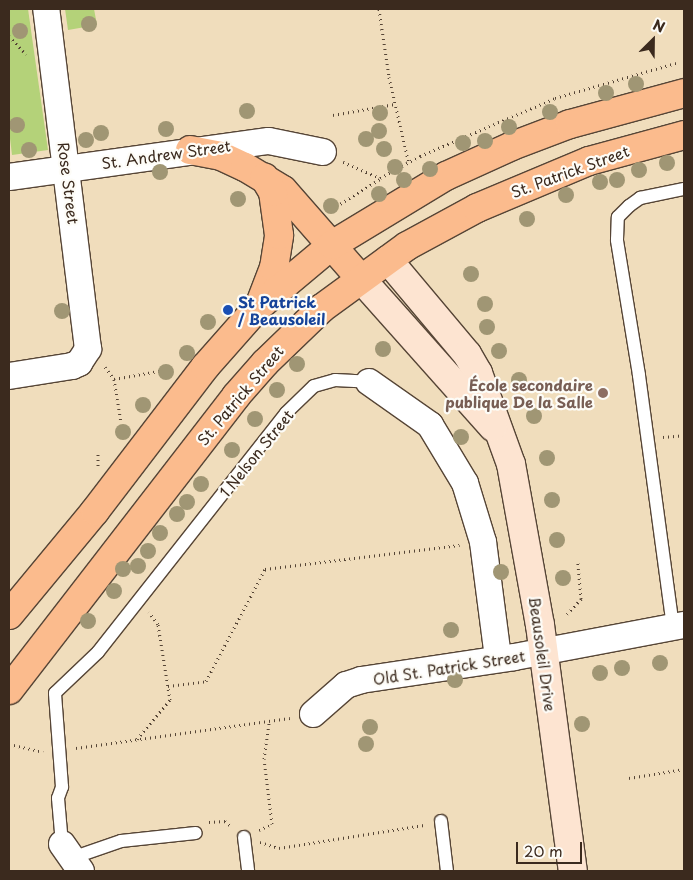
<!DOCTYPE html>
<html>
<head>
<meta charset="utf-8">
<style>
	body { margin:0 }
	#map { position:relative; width:693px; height:880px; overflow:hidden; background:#f0ddbc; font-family:"Playpen Sans",sans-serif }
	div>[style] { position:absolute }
	.green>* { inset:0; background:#b4d279 }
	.path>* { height:3px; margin-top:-1.5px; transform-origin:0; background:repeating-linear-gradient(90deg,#564536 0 1px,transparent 0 5px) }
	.roads { filter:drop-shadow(1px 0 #564536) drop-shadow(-1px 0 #564536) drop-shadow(0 1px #564536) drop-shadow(0 -1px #564536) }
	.lane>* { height:12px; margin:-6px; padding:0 6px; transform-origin:6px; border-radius:6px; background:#fff }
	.street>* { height:26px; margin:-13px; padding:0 13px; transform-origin:13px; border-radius:13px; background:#fff }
	.secondary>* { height:28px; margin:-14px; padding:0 14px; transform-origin:14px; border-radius:14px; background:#fde4d1 }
	.primary>* { height:28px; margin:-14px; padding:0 14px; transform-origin:14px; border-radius:14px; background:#fbbb8d }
	.trees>* { width:16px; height:16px; margin:-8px; border-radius:50%; background:#a09674 }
	.dots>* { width:14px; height:14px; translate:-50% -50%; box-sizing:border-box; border:2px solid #fdfcf7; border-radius:50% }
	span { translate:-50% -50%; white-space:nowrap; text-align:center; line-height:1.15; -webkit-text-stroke:4.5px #fdfcf7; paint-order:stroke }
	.street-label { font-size:15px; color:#3b2a1e }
	.transit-label { font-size:15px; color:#164399; font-weight:700 }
	.left { translate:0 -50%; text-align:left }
	.education-label { font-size:15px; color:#785e54; font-weight:700 }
	.right { translate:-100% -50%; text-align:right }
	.frame { position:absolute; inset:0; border:10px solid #3b2a1e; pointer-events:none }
	.north { position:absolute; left:628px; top:15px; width:50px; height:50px; -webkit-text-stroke:4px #fdfcf7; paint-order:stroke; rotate:23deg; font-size:14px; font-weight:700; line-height:20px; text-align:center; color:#3b2a1e }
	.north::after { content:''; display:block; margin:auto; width:18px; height:22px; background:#3b2a1e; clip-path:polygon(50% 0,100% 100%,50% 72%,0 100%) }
	.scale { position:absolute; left:516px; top:842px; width:66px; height:22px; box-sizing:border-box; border:2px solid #3b2a1e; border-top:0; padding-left:6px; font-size:15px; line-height:18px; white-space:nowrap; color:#3b2a1e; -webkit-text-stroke:4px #fdfcf7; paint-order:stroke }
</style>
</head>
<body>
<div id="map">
	<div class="green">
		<i style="clip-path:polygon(9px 9px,28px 9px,48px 150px,12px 155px,9px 130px)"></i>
		<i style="clip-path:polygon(65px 9px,94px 9px,97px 25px,68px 30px)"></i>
	</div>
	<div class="path">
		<i style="left:379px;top:9px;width:69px;rotate:81.6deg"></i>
		<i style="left:389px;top:77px;width:89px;rotate:77.1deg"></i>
		<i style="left:9px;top:36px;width:25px;rotate:47deg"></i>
		<i style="left:333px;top:115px;width:63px;rotate:-10.1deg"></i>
		<i style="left:343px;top:162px;width:40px;rotate:23.4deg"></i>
		<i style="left:380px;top:178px;width:46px;rotate:-28.8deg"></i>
		<i style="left:420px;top:156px;width:147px;rotate:-23.2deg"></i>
		<i style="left:555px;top:98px;width:126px;rotate:-16.1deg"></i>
		<i style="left:332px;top:209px;width:57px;rotate:-32deg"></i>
		<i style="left:105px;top:367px;width:15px;rotate:53deg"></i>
		<i style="left:114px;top:379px;width:44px;rotate:80.8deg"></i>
		<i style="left:114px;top:379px;width:51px;rotate:-10.2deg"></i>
		<i style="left:663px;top:437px;width:21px;rotate:-5deg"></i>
		<i style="left:98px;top:466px;width:12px;rotate:-90deg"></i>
		<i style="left:567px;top:614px;width:21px;rotate:-47deg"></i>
		<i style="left:581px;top:599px;width:37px;rotate:-95deg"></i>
		<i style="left:168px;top:686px;width:38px;rotate:-7deg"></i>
		<i style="left:206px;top:681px;width:127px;rotate:-62.2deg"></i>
		<i style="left:265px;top:569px;width:196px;rotate:-7deg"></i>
		<i style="left:137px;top:739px;width:51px;rotate:-49.8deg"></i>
		<i style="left:170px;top:700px;width:77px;rotate:-99deg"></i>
		<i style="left:158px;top:624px;width:15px;rotate:-127deg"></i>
		<i style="left:9px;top:744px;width:35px;rotate:13deg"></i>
		<i style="left:76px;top:748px;width:216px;rotate:-8deg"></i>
		<i style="left:629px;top:778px;width:56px;rotate:-9.3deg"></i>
		<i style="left:209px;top:822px;width:16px;rotate:-4deg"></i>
		<i style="left:225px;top:821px;width:8px;rotate:40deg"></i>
		<i style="left:259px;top:830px;width:14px;rotate:-25deg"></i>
		<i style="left:272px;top:824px;width:65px;rotate:-97deg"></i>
		<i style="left:264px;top:759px;width:37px;rotate:-82deg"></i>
		<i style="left:260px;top:842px;width:20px;rotate:18deg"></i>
		<i style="left:279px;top:848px;width:147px;rotate:-9deg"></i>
	</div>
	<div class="roads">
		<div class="lane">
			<i style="left:673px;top:627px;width:254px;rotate:-97.7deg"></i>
			<i style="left:639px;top:375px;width:137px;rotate:-99.3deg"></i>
			<i style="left:617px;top:240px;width:23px;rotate:-88deg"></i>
			<i style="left:618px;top:217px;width:16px;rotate:-45deg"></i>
			<i style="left:629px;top:206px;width:14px;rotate:-36deg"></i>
			<i style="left:640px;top:198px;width:45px;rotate:-11.6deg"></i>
			<i style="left:441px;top:821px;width:50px;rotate:83.2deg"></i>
			<i style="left:244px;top:837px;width:34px;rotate:83deg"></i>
			<i style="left:62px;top:844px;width:46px;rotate:-95deg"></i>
			<i style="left:58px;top:798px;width:12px;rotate:-70deg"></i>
			<i style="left:62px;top:787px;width:94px;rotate:-94.3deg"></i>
			<i style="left:55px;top:693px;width:59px;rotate:-43.6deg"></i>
			<i style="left:98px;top:652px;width:304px;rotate:-51.8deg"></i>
			<i style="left:286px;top:413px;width:39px;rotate:-44deg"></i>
			<i style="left:314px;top:386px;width:22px;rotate:-16deg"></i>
			<i style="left:335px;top:380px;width:34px;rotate:3deg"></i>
			<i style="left:72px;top:858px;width:52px;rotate:-19.1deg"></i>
			<i style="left:121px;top:841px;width:75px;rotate:-6.1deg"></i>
		</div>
		<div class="street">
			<i style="left:9px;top:177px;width:262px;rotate:-7.9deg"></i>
			<i style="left:269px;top:141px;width:55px;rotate:11.5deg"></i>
			<i style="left:9px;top:376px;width:64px;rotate:-9deg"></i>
			<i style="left:72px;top:366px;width:8px;rotate:-23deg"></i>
			<i style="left:79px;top:363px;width:17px;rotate:-57deg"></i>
			<i style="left:88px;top:349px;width:343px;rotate:-97deg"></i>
			<i style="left:369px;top:382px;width:75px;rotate:35.2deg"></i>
			<i style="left:430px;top:425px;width:68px;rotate:58.9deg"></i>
			<i style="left:465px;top:483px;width:62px;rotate:73deg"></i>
			<i style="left:483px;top:542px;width:117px;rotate:82.6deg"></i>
			<i style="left:313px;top:714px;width:44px;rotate:-41.3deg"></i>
			<i style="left:346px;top:685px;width:16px;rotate:-18deg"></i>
			<i style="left:361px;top:680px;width:155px;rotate:-8.5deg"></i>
			<i style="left:514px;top:657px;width:173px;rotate:-10.7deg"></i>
			<i style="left:62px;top:844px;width:33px;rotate:55deg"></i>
		</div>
		<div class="secondary">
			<i style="left:388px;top:260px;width:123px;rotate:50deg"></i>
			<i style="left:467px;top:354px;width:22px;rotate:60deg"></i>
			<i style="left:478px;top:373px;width:97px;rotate:70.1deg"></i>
			<i style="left:511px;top:464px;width:164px;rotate:79.8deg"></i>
			<i style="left:540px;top:625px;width:248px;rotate:82.4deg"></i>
			<i style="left:361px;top:279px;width:198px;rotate:48.3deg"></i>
		</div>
		<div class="primary">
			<i style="left:190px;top:150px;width:32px;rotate:11deg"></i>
			<i style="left:221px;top:156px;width:26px;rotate:25deg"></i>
			<i style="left:245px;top:167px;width:44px;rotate:31.2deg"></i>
			<i style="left:283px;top:190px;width:118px;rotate:48.8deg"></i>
			<i style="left:260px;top:304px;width:39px;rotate:-69deg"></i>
			<i style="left:274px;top:268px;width:33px;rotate:-81deg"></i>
			<i style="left:279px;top:235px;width:43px;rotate:-97.9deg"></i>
			<i style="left:273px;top:192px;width:17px;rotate:-121deg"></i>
			<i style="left:9px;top:615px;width:135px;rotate:-50.4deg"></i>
			<i style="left:95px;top:511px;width:181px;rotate:-52.6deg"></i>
			<i style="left:205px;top:367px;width:81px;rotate:-48.5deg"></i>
			<i style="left:259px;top:306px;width:95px;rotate:-39.9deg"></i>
			<i style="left:332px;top:245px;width:133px;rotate:-31.2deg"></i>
			<i style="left:446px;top:176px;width:72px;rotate:-24.4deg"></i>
			<i style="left:512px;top:146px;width:62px;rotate:-20.8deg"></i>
			<i style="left:570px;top:124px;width:118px;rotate:-15.2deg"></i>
			<i style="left:9px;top:690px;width:371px;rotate:-52.3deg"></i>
			<i style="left:236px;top:396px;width:44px;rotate:-48.7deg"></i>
			<i style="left:265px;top:363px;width:79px;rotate:-44deg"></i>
			<i style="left:322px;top:308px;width:105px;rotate:-36.1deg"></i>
			<i style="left:407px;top:246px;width:80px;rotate:-28.5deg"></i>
			<i style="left:477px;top:208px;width:121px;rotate:-22.8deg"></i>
			<i style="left:589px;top:161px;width:98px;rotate:-15.3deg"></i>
		</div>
	</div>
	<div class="trees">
		<i style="left:89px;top:24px"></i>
		<i style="left:20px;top:31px"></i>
		<i style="left:636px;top:84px"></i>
		<i style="left:606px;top:93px"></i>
		<i style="left:247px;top:111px"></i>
		<i style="left:550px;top:112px"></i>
		<i style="left:380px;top:113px"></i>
		<i style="left:17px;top:125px"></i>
		<i style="left:509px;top:127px"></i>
		<i style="left:166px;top:129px"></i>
		<i style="left:379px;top:131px"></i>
		<i style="left:101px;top:133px"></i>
		<i style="left:366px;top:139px"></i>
		<i style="left:86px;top:140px"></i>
		<i style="left:485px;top:141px"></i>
		<i style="left:463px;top:143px"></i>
		<i style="left:384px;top:149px"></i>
		<i style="left:29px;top:150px"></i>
		<i style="left:667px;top:163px"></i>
		<i style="left:395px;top:167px"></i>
		<i style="left:430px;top:169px"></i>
		<i style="left:639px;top:170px"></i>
		<i style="left:160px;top:172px"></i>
		<i style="left:404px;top:180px"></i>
		<i style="left:617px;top:180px"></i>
		<i style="left:600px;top:182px"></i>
		<i style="left:379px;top:194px"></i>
		<i style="left:566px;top:195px"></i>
		<i style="left:238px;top:199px"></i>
		<i style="left:331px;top:206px"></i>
		<i style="left:527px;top:219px"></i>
		<i style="left:471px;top:274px"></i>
		<i style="left:485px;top:304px"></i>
		<i style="left:62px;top:311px"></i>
		<i style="left:208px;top:322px"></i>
		<i style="left:487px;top:327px"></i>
		<i style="left:383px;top:349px"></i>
		<i style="left:499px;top:351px"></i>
		<i style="left:187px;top:353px"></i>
		<i style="left:297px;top:364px"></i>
		<i style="left:166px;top:372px"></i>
		<i style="left:519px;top:380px"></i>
		<i style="left:277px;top:390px"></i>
		<i style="left:143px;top:405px"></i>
		<i style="left:534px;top:416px"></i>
		<i style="left:255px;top:419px"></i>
		<i style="left:123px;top:432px"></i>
		<i style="left:461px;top:437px"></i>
		<i style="left:232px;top:450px"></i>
		<i style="left:547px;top:458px"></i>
		<i style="left:201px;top:484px"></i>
		<i style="left:552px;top:500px"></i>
		<i style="left:187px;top:502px"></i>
		<i style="left:177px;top:514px"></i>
		<i style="left:160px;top:533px"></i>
		<i style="left:557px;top:540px"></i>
		<i style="left:148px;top:551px"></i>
		<i style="left:138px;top:566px"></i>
		<i style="left:123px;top:569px"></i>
		<i style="left:501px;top:572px"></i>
		<i style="left:563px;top:578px"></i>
		<i style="left:114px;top:591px"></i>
		<i style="left:88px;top:621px"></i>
		<i style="left:451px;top:630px"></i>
		<i style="left:660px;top:663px"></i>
		<i style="left:622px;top:668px"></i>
		<i style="left:600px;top:673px"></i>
		<i style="left:455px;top:680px"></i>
		<i style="left:582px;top:724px"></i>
		<i style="left:370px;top:727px"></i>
		<i style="left:366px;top:744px"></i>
	</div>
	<div class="dots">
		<i style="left:228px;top:310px;background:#1a4fb4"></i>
		<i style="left:603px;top:393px;background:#8d6e63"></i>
	</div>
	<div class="street-label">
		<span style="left:166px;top:154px;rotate:-8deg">St. Andrew Street</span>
		<span style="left:570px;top:171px;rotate:-20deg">St. Patrick Street</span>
		<span style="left:69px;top:183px;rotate:83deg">Rose Street</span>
		<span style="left:240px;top:395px;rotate:-50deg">St. Patrick Street</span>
		<span style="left:256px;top:453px;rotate:-51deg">1 Nelson Street</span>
		<span style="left:543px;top:654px;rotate:82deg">Beausoleil Drive</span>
		<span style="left:449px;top:667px;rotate:-9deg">Old St. Patrick Street</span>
	</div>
	<div class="transit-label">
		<span class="left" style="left:238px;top:310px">St Patrick<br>/ Beausoleil</span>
	</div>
	<div class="education-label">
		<span class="right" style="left:593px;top:393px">École secondaire<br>publique De la Salle</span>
	</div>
	<div class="frame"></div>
	<div class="north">N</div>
	<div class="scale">20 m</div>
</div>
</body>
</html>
